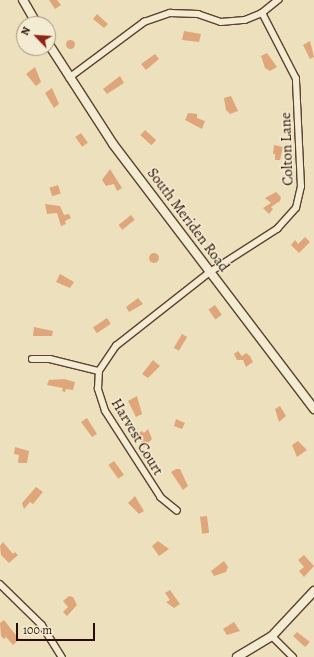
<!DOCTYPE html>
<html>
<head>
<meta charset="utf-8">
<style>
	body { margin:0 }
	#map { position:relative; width:314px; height:657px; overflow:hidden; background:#ece1bc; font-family:Alegreya,serif }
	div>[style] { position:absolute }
	.building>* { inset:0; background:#e0a67b; transform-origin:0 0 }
	.round { border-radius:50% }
	.roads { filter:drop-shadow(1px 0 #5b422f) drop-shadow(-1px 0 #5b422f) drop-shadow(0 1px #5b422f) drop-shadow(0 -1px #5b422f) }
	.street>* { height:5.5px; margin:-2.75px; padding:0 2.75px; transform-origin:2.75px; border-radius:2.75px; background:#f3ecd3 }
	.secondary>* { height:8px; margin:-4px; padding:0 4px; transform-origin:4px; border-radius:4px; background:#f3ecd3 }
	span { translate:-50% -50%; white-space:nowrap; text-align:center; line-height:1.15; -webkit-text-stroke:3px #f3ecd3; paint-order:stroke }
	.street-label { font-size:15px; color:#2b0d00 }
	.north { position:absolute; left:16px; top:16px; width:40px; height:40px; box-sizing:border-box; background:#f3ecd3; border:1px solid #a3937f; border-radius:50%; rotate:295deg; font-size:11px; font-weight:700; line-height:16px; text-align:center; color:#2b0d00 }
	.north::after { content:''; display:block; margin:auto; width:14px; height:18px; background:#8f2418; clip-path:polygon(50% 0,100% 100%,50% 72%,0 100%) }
	.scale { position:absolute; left:16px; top:623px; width:79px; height:18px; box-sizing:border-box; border:2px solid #2b0d00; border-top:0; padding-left:5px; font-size:12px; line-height:14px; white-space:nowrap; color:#2b0d00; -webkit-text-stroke:3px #f3ecd3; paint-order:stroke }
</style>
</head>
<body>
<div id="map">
	<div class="building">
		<i style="clip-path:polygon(49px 0,57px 0,61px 5px,55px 9px)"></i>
		<i style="clip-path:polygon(97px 14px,108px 24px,104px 28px,93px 19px)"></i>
		<i style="clip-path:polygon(184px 31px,201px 34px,199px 42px,182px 40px)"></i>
		<i class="round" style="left:65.5px;top:39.5px;width:9px;height:9px"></i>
		<i style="clip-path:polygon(310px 41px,314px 57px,310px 59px,303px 45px)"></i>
		<i style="clip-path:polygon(267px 53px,277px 67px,270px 71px,265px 68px,261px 56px)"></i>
		<i style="clip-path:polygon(155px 54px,159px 59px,146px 70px,141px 64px)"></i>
		<i style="clip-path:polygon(35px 67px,41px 82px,36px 86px,26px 74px)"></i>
		<i style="clip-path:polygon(120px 76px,124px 83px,107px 94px,103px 89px)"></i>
		<i style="clip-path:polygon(52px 88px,59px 104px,54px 108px,45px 93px)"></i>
		<i style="clip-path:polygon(231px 96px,238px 111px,230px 114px,226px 110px,224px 98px)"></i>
		<i style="clip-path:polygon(188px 113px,197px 114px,197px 118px,205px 121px,202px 129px,185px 120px)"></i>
		<i style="left:145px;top:130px;width:15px;height:7px;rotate:42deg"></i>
		<i style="left:81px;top:133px;width:12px;height:7px;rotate:55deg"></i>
		<i style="clip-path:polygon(274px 145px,283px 147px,280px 160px,275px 160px,275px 154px,273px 154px)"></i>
		<i style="clip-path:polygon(110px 169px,122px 188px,117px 191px,114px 184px,106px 186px,102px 180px)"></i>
		<i style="left:58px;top:185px;width:9px;height:9px;rotate:72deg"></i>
		<i style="clip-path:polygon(276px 192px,281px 197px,280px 201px,271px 207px,273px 209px,269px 214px,263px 208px,271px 203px,265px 198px)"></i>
		<i style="clip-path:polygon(45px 204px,60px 206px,64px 215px,69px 214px,71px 218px,65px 221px,66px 224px,61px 226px,57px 213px,47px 214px)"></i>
		<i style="left:131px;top:215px;width:6px;height:16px;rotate:51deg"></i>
		<i style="clip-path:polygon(305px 237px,310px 242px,299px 253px,291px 245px,295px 240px,298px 244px)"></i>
		<i class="round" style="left:149px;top:253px;width:10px;height:10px"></i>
		<i style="clip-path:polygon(60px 274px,74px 282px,70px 288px,56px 282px)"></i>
		<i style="clip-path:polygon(138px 298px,143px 304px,129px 312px,126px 307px)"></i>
		<i style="left:215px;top:305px;width:12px;height:8px;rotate:55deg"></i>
		<i style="left:107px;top:318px;width:7px;height:17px;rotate:56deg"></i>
		<i style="clip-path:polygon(34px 327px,53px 331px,52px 336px,33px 336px)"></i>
		<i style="left:182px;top:334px;width:6px;height:16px;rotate:31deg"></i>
		<i style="clip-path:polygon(238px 351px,242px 356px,246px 353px,250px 356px,253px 362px,246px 367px,243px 360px,237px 360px,234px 354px)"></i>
		<i style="clip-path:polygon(153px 360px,160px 366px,148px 378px,142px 374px)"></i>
		<i style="clip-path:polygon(64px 379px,75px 382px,73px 390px,66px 389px,65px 392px,62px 391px,63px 388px,47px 385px,49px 380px)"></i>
		<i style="clip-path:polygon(137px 396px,142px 414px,136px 417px,128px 401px)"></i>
		<i style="clip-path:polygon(280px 406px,286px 416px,279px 422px,275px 409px)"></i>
		<i style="clip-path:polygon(87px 418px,97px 434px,92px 437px,81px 422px)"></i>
		<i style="clip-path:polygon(176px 419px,185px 423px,182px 429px,174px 426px)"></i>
		<i style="clip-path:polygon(148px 429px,152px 439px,144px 447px,137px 434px,142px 431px,144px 433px)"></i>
		<i style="clip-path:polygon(298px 441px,307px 450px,297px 457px,292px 445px)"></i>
		<i style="clip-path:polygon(15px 447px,29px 451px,27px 463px,18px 463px,19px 455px,14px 454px)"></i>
		<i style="left:114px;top:461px;width:17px;height:7px;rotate:54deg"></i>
		<i style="clip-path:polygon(176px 469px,180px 469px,188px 486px,183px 490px,171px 472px)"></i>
		<i style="clip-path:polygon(36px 487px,43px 492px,33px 504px,30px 502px,24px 509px,22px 503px)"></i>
		<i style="clip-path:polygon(135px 496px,144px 511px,139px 514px,128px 503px)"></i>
		<i style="left:207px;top:516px;width:17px;height:7px;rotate:83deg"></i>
		<i style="clip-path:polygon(158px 541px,169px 549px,159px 556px,152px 546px)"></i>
		<i style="clip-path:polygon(3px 542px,13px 554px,15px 552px,18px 555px,9px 563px,1px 555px,0 546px)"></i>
		<i style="clip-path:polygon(304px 555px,314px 566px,304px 577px,299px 571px,304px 567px,298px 560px)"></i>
		<i style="clip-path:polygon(224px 561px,228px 567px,226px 572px,214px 576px,211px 571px)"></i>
		<i style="clip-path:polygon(170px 590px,180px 604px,174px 608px,166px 602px,170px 600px,165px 593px)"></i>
		<i style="clip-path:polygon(69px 596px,73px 597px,77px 605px,67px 616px,63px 612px,68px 607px,63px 601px)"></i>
		<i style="clip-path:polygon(4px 620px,19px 639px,13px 645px,6px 637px,4px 639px,1px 636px,0 623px)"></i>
		<i style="clip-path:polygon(234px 622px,240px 631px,227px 635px,223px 629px)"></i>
		<i style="clip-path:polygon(297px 632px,310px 642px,305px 647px,293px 636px)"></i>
	</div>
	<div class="roads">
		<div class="street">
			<i style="left:69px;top:78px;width:94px;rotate:-36.7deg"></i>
			<i style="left:144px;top:22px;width:28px;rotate:-19deg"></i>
			<i style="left:170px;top:13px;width:28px;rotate:2deg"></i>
			<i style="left:198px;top:14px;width:24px;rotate:19deg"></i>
			<i style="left:221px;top:22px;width:24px;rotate:-5deg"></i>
			<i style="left:245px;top:20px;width:18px;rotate:-22deg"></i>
			<i style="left:262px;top:13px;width:21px;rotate:-39deg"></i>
			<i style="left:32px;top:359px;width:18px"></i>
			<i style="left:50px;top:359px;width:50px;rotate:13.8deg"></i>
			<i style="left:177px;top:511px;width:21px;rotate:-141deg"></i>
			<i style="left:161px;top:498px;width:103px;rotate:-122.8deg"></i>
			<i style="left:105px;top:411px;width:23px;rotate:-108deg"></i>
			<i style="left:98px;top:389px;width:18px;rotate:-87deg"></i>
			<i style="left:99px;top:371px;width:30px;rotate:-56deg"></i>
			<i style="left:116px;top:346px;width:120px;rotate:-38.2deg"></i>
			<i style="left:210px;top:272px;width:80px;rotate:-32.7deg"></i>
			<i style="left:277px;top:229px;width:28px;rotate:-48deg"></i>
			<i style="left:296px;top:208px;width:22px;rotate:-77deg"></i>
			<i style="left:301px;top:187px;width:108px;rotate:-92.7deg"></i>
			<i style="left:296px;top:79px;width:74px;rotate:-117.3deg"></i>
			<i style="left:0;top:584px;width:59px;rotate:44.3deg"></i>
			<i style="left:42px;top:625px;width:38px;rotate:58deg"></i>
			<i style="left:272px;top:636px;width:30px;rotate:45deg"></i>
		</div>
		<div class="secondary">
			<i style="left:23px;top:0;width:28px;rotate:60deg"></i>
			<i style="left:48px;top:43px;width:120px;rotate:57.2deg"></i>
			<i style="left:113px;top:144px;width:333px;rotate:52.8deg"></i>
			<i style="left:237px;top:657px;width:41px;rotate:-31deg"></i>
			<i style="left:272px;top:636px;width:62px;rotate:-47deg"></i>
		</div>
	</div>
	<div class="street-label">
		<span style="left:287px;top:149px;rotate:-92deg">Colton Lane</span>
		<span style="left:188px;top:220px;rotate:53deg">South Meriden Road</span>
		<span style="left:137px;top:437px;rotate:59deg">Harvest Court</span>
	</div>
	<div class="north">N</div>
	<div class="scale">100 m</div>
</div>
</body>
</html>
